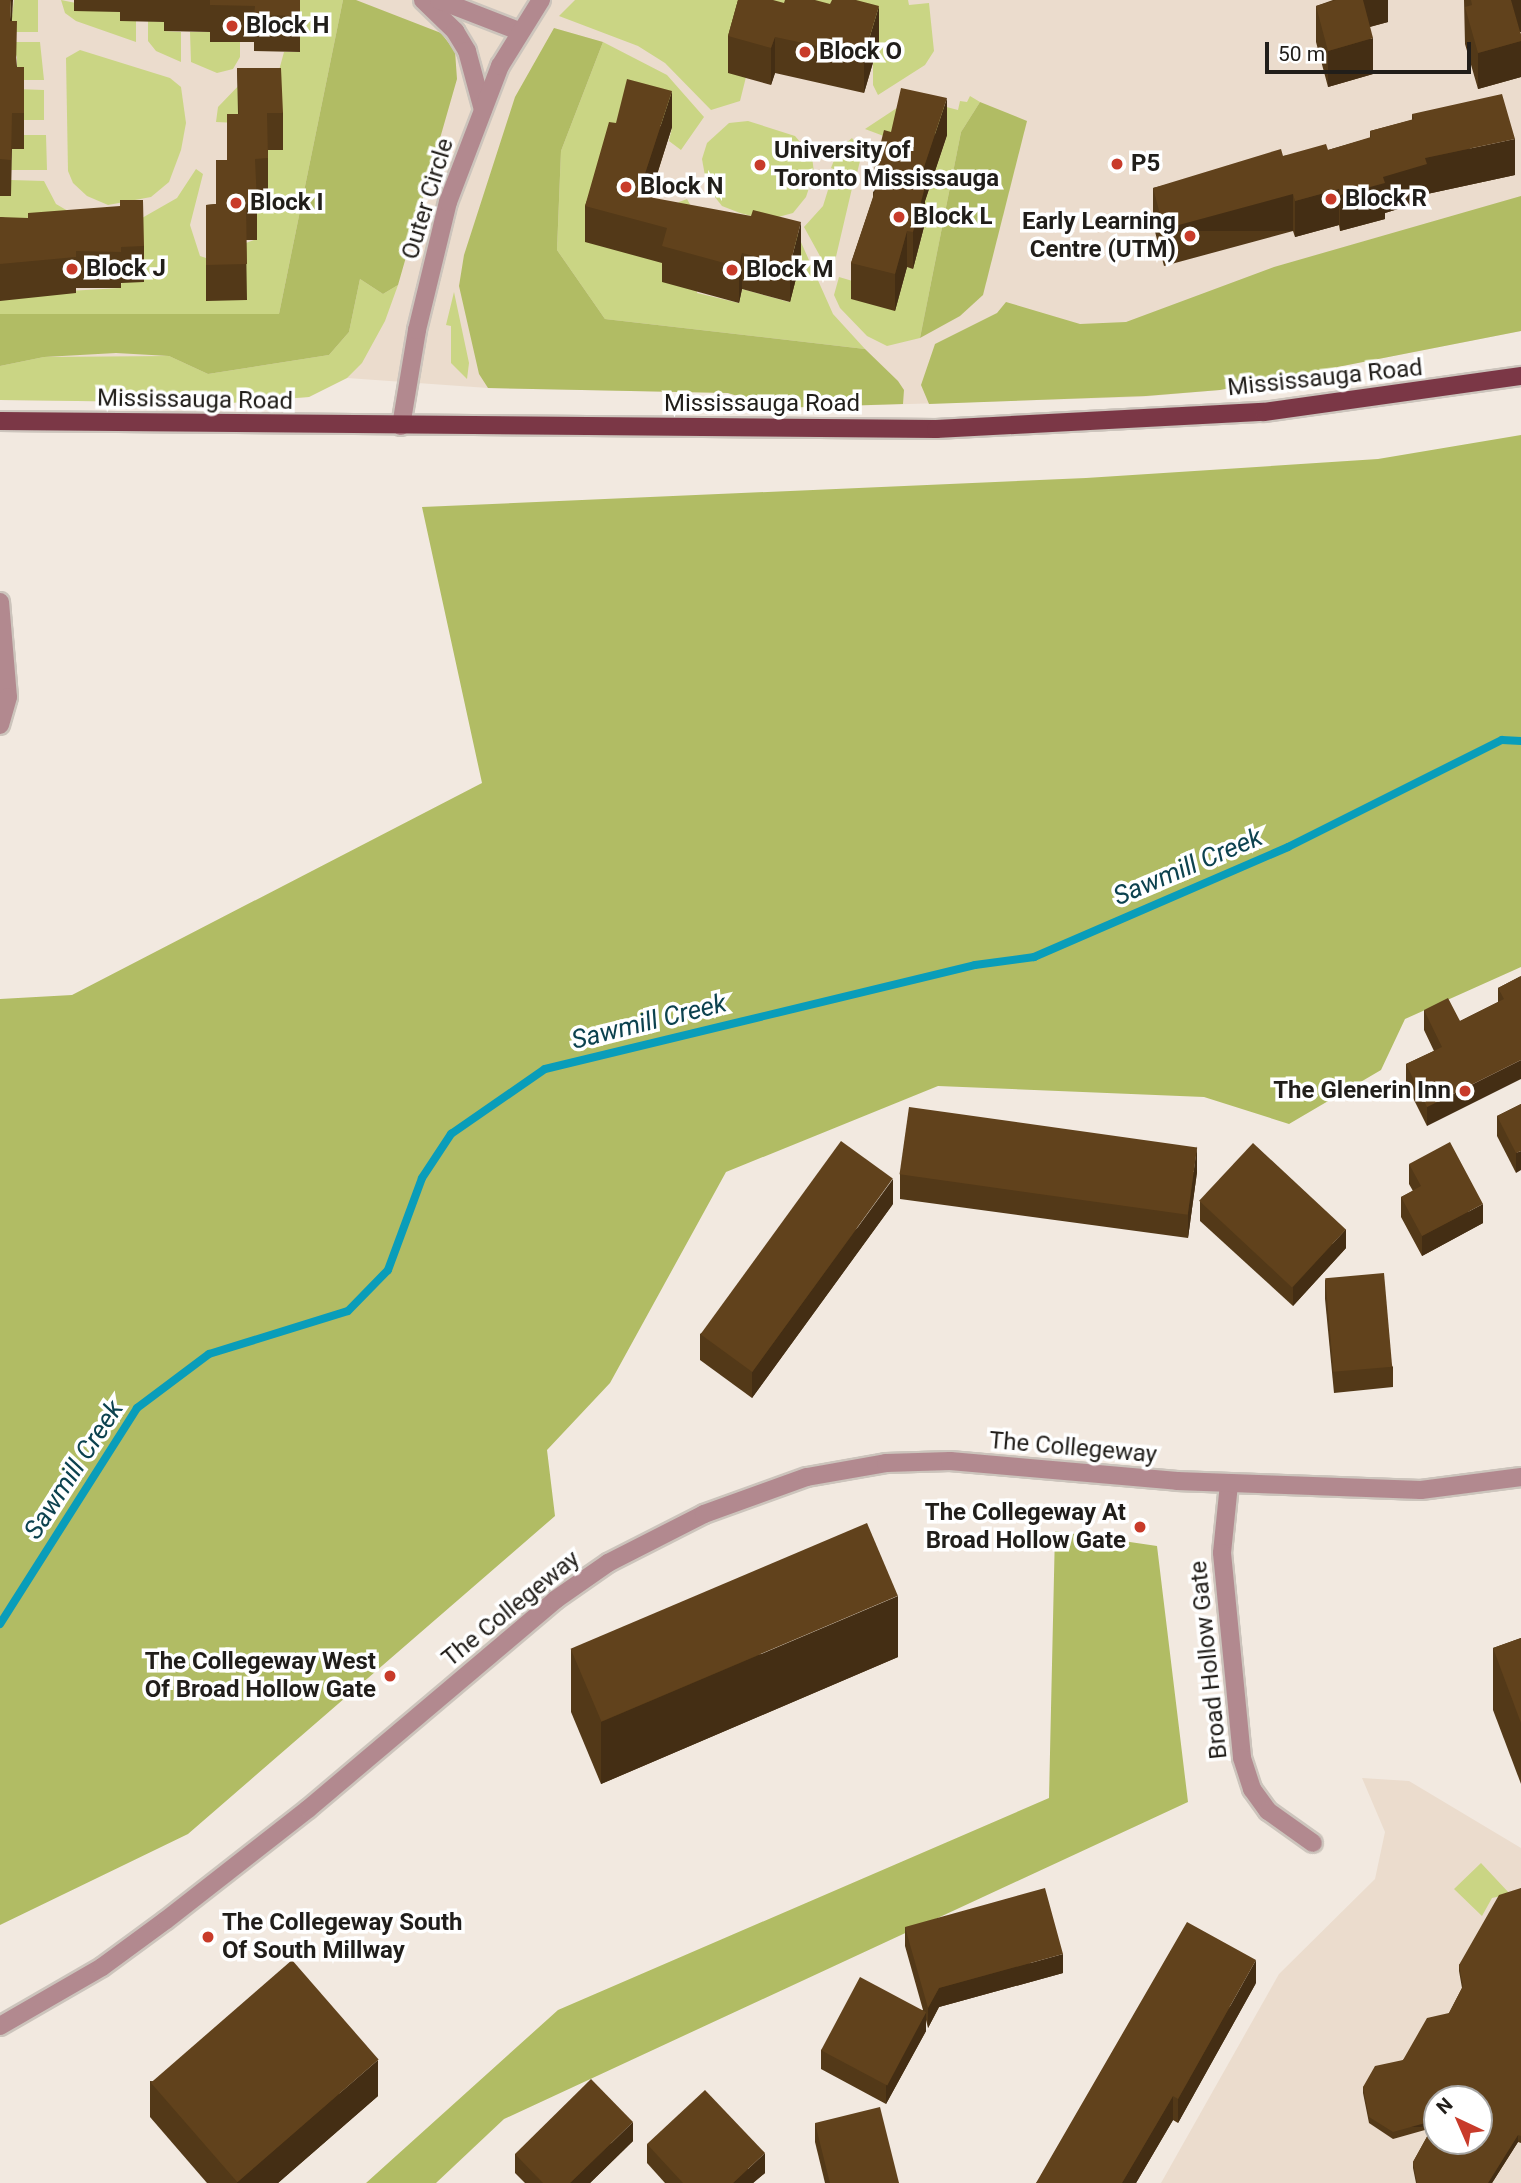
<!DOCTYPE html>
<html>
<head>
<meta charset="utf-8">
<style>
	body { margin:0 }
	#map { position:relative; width:1521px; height:2183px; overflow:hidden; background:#f2e9e0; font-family:Roboto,sans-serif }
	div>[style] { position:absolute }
	.built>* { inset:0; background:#ebdccd }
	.green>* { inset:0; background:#cad584 }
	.forest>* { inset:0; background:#b1bc64 }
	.stream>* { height:8px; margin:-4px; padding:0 4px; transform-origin:4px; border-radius:4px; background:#099dba }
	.roads { filter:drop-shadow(2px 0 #ccc4bc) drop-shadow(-2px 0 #ccc4bc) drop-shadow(0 2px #ccc4bc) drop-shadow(0 -2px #ccc4bc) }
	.minor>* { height:18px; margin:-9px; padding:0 9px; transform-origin:9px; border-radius:9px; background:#b2898f }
	.major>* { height:18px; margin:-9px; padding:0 9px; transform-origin:9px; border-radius:9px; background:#7b3746 }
	.wall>* { inset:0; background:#533918 }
	.shaded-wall>* { inset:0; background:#442e14; transform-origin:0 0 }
	.building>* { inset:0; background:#61421c; transform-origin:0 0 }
	.dots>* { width:19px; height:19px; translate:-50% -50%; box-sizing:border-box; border:4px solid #fff; border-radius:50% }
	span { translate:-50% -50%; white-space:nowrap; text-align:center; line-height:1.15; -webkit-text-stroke:7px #fff; paint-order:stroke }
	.poi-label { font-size:24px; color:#211e1a; font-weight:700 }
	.left { translate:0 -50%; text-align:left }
	.right { translate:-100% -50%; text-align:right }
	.street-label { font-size:24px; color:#211e1a }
	.water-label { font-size:26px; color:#0c424f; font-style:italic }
	.north { position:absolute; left:1423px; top:2085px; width:70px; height:70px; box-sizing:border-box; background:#fff; border:2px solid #a6a5a3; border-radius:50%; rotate:316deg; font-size:19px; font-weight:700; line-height:28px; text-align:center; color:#211e1a }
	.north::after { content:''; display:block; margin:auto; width:24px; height:32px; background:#c83b2a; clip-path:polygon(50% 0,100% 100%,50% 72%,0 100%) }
	.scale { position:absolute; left:1265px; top:42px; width:206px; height:32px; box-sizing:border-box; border:4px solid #211e1a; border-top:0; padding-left:9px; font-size:21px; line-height:24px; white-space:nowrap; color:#211e1a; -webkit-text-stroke:5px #fff; paint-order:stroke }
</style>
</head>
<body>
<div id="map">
	<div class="built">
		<i style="clip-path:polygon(0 0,1521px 0,1521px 331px,1220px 390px,1140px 397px,775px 408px,728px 393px,488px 388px,347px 378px,309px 397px,230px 403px,0 400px)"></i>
		<i style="clip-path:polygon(evenodd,1362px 1778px,1409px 1781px,1521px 1848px,1521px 2183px,1161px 2183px,1279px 1974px,1375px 1879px,1385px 1832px,1362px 1778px,1437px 2099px,1479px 2099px,1479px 2141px,1437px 2141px,1437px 2099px)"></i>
	</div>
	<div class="green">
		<i style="clip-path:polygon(14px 0,38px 0,38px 32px,10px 32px)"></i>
		<i style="clip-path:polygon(61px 0,120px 12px,120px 21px,136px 21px,136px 42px,76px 21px,65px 13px)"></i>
		<i style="clip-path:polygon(256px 0,343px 0,279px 314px,0 314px,0 295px,120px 288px,142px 218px,177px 198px,196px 169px,203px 174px,190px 225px,200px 256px,206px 258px,257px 239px,238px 104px,238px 123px,216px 122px,218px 107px,244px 80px,278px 74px,284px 52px,300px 52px)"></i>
		<i style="clip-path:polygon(575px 0,908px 0,909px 5px,929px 3px,934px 51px,925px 65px,878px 95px,873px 85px,873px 63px,879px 43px,746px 77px,740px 101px,711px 110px,665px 63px,638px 46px,559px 16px)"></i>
		<i style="clip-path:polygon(148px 21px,164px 22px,164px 31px,181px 32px,181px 62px,156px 51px,148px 41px)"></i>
		<i style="clip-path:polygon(190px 32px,210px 32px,210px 42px,240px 42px,240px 57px,233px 69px,217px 73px,191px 62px)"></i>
		<i style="clip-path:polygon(10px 42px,40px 42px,44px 80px,17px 80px,17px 57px)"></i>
		<i style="clip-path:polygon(603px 42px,667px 75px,704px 117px,681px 150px,669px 141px,672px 127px,627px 116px,649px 242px,679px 202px,687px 199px,693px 210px,697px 293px,739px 303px,742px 289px,789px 302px,796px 231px,833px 314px,865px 349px,605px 319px,557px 250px,561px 151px)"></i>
		<i style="clip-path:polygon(80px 50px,170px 78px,181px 87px,186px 123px,181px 150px,169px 182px,151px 197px,108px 205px,87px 196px,73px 183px,68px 171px,66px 58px)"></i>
		<i style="clip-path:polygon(16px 89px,44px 90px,44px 120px,24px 120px)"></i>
		<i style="clip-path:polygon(970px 96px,980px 102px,961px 132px,920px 338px,887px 346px,867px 336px,840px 308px,834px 295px,839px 277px,856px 282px,895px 310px,907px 267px,913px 268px,925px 223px,918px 221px,947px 135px,897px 141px,865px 129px,912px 98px,958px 110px,960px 101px,967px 102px)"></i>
		<i style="clip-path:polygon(748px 121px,795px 136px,812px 156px,814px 173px,806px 197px,793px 213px,767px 220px,740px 213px,722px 206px,707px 187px,702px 159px,707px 143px,729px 123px)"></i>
		<i style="clip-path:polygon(24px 135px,46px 135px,47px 170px,11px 170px,12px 149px,24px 149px)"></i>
		<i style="clip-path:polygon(852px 138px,862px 153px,856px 177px,831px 168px,838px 150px)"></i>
		<i style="clip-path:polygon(832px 177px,853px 184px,835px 261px,826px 267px,804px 227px,823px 206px)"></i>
		<i style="clip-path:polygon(11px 180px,44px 181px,56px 204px,80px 218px,0 255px,0 196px,11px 196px)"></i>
		<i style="clip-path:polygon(360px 279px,383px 294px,398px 285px,385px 321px,362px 363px,347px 378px,309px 397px,230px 403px,0 400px,0 366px,44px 357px,169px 356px,208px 374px,329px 355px,349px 332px)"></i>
		<i style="clip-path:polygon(454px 292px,469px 363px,467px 379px,451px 363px,451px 326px,446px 325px)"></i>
		<i style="clip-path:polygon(1481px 1863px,1510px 1894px,1492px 1898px,1482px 1916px,1454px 1889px)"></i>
	</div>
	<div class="forest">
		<i style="clip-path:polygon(343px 0,356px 0,441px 33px,455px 51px,457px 79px,398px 285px,383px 294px,360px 279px,349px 332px,329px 355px,208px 374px,169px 356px,116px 353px,44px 357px,0 366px,0 314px,279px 314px)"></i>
		<i style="clip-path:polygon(554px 28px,603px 42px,561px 151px,557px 250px,605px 319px,865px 349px,898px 381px,904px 390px,903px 404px,775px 408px,728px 393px,488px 388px,479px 374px,459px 286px,464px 255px,515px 97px)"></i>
		<i style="clip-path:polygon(980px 102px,1027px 121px,983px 295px,960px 316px,920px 338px,961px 132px)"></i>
		<i style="clip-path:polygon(1521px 196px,1521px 331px,1220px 390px,1146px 396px,929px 404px,921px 385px,935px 344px,997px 313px,1006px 302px,1080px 324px,1126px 322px,1274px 267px)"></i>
		<i style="clip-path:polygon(1521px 435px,1521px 967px,1405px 1019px,1381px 1070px,1289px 1124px,1204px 1097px,938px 1086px,726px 1172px,610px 1383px,547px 1450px,555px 1516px,188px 1834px,0 1925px,0 999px,72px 995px,482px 783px,422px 507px,1086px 478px,1378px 459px)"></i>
		<i style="clip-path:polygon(1055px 1531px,1157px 1546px,1188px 1802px,504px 2119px,436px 2183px,366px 2183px,558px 2010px,1049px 1798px)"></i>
	</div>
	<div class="stream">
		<i style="left:0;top:1624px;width:256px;rotate:-57.6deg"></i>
		<i style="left:137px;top:1408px;width:90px;rotate:-36.9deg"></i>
		<i style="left:209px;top:1354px;width:145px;rotate:-17.2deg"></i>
		<i style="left:348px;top:1311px;width:57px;rotate:-45.7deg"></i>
		<i style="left:388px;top:1270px;width:98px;rotate:-69.7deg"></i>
		<i style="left:422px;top:1178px;width:53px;rotate:-56.6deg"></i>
		<i style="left:451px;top:1134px;width:114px;rotate:-34.7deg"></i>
		<i style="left:545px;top:1069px;width:442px;rotate:-13.6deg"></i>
		<i style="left:975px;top:965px;width:60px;rotate:-7.7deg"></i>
		<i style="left:1034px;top:957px;width:277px;rotate:-23.4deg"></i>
		<i style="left:1288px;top:847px;width:239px;rotate:-26.6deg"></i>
		<i style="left:1502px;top:740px;width:19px;rotate:3deg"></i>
	</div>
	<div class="roads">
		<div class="minor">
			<i style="left:423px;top:0;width:45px;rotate:44.1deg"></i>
			<i style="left:455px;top:31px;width:23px;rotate:59deg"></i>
			<i style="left:467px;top:51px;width:61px;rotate:74.8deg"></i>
			<i style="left:439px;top:0;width:86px;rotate:21.2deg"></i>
			<i style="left:401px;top:426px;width:97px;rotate:-80.5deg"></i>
			<i style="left:417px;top:330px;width:132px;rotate:-76.4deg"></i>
			<i style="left:448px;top:202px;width:146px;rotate:-69.1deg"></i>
			<i style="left:500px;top:66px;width:78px;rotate:-58.2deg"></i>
			<i style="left:0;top:602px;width:95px;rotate:85.2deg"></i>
			<i style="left:8px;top:697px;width:29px;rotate:106deg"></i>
			<i style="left:1229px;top:1484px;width:69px;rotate:95.8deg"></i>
			<i style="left:1222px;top:1553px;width:206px;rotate:84.4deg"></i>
			<i style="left:1242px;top:1758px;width:33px;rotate:72deg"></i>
			<i style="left:1252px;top:1789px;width:27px;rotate:54deg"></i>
			<i style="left:1268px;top:1811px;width:55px;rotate:35.4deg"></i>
			<i style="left:0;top:2026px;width:118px;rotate:-30deg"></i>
			<i style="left:102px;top:1967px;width:79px;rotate:-36.3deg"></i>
			<i style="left:166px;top:1920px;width:180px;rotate:-38deg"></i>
			<i style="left:308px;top:1809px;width:324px;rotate:-40.2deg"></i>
			<i style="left:555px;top:1600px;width:65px;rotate:-34.9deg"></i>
			<i style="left:608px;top:1563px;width:108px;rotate:-27deg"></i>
			<i style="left:704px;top:1514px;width:109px;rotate:-19.8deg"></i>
			<i style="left:807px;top:1477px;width:80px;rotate:-10deg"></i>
			<i style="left:886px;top:1463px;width:64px;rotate:-1.8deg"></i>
			<i style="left:950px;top:1461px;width:228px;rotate:5deg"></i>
			<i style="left:1177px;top:1481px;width:244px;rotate:2.1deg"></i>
			<i style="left:1421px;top:1490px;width:101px;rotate:-7.4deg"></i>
		</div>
		<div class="major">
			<i style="left:0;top:421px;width:936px;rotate:0.49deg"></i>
			<i style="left:936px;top:429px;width:328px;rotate:-3deg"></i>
			<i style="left:1264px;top:412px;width:260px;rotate:-8deg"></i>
		</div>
	</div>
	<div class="wall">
		<i style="clip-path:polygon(0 0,12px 21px,17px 67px,24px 67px,24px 149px,12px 149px,11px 196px,0 196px)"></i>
		<i style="clip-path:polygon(74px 0,300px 0,300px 52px,254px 51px,254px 42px,210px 42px,210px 32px,164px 31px,164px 22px,120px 21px,120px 12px,74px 11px)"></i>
		<i style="clip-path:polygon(738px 0,879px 42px,864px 93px,775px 73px,771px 85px,728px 73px,728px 36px)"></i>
		<i style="clip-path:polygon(1333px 0,1388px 0,1388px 22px,1370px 27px,1373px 74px,1328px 87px,1316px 42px,1316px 6px)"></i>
		<i style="clip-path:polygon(1464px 0,1521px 0,1521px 29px,1519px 29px,1521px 35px,1521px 77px,1478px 89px,1465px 44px)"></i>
		<i style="clip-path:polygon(237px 68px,283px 113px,283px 150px,268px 150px,268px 194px,257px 195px,257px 240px,246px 240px,247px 300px,206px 301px,206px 205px,216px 204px,227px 160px,238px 114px)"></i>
		<i style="clip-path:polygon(1412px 114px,1515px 175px,1427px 194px,1427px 200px,1385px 213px,1385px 219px,1340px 231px,1339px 225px,1295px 237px,1293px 231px,1164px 266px,1153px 224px,1153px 188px,1283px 156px,1328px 150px,1370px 138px,1370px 131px,1412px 120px)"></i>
		<i style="clip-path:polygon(616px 123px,672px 127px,650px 197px,801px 259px,790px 302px,742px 289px,739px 303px,662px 282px,662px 263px,585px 242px,585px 206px)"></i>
		<i style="clip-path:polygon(891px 132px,947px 135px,925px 201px,925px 223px,913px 269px,907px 267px,895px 311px,851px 299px,851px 263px,873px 198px,873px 174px)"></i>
		<i style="clip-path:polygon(0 217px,144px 246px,144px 282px,121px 283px,121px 288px,76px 288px,76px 293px,0 301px)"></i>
		<i style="clip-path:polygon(1521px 976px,1427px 1126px,1406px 1084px,1406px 1064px,1434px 1051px,1424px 1030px,1424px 1010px,1460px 1021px,1498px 1002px,1498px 988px)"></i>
		<i style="clip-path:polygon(1521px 1104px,1516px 1173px,1497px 1136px,1497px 1116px)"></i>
		<i style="clip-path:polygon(1409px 1164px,1483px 1223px,1422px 1256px,1401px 1217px,1401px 1197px,1413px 1191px,1409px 1184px)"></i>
		<i style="clip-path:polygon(1197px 1172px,1188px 1238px,900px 1199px,900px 1174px)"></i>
		<i style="clip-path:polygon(1200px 1201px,1346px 1248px,1293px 1306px,1200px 1221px)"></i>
		<i style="clip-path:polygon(893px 1204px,752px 1398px,700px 1360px,700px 1334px)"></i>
		<i style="clip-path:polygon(1325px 1279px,1393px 1367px,1393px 1387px,1334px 1393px,1325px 1299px)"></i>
		<i style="clip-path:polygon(1521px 1638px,1521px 1784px,1493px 1710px,1493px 1648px)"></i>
		<i style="clip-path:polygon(571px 1650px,898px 1657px,601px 1784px,571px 1712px)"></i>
		<i style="clip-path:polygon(1521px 1888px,1521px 2143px,1518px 2142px,1492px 2183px,1416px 2183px,1413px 2168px,1413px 2162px,1432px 2128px,1393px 2139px,1369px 2123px,1363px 2093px,1363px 2087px,1403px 2060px,1449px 2013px,1462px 1988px,1459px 1971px,1459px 1965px)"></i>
		<i style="clip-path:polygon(905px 1927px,1063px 1973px,939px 2007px,928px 2028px,926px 2020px,926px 2031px,886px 2104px,821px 2069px,821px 2050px,923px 2010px,905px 1946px)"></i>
		<i style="clip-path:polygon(1256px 1983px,1178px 2123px,1173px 2120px,1136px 2183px,1036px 2183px)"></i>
		<i style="clip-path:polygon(150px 2081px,378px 2096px,278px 2183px,207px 2183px,150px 2117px)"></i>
		<i style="clip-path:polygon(815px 2123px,899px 2183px,825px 2183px,815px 2142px)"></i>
		<i style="clip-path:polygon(633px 2141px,590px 2183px,525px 2183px,515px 2173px,515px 2154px)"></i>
		<i style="clip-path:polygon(647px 2144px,765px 2173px,753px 2183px,665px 2183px,647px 2163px)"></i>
	</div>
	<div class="shaded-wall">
		<i style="clip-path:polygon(11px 0,13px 0,10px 57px,10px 21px)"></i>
		<i style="clip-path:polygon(1361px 0,1388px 0,1388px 22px,1361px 29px)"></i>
		<i style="left:1510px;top:0;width:11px;height:32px"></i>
		<i style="clip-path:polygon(879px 6px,879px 42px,864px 93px,864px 56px)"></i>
		<i style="clip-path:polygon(775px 37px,775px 73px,771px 85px,771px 48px)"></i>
		<i style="clip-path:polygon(1373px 38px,1373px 74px,1328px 87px,1328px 51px)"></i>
		<i style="clip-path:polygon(1521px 41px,1521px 77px,1478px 89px,1478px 53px)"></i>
		<i style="clip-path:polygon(672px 91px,672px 127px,642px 221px,638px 195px)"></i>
		<i style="clip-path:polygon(947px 98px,947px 135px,925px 201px,925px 223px,913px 269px,913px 232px,918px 185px)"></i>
		<i style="clip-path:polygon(1515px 139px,1515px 175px,1427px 194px,1427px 200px,1385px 213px,1385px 219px,1340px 231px,1340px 195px,1425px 158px)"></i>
		<i style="clip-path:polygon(1339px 189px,1339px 225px,1295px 237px,1295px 201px)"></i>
		<i style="left:1293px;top:194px;width:37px;height:134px;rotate:90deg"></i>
		<i style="clip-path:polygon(801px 222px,801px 259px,790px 302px,790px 265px)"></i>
		<i style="clip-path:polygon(907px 231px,907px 267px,895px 311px,895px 274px)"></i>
		<i style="clip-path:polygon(742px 253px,742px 289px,739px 303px,739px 267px)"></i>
		<i style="clip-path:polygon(1521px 1060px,1521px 1079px,1427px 1126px,1427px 1107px)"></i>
		<i style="clip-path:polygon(1197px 1146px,1197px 1172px,1188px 1238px,1188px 1213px)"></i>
		<i style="clip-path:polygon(1521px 1151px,1521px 1170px,1516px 1173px,1516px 1153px)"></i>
		<i style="clip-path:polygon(893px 1179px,893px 1204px,752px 1398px,752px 1372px)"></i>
		<i style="clip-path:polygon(1483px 1204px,1483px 1223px,1422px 1256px,1422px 1236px)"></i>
		<i style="clip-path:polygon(1346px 1229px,1346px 1248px,1293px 1306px,1293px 1287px)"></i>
		<i style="clip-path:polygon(898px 1596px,898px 1657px,601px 1784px,601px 1722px)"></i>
		<i style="clip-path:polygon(1063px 1954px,1063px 1973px,939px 2007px,928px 2028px,928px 2008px,939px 1988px)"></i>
		<i style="clip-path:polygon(1256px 1960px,1256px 1983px,1178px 2123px,1178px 2099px)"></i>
		<i style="clip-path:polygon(926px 2012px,926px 2031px,886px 2104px,886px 2085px)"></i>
		<i style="clip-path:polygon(378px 2060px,378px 2096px,278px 2183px,237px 2183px,237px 2182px)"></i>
		<i style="clip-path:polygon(1173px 2096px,1173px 2120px,1136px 2183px,1122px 2183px)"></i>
		<i style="left:1436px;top:2120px;width:7px;height:45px;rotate:90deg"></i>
		<i style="clip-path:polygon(633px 2122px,633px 2141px,590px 2183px,570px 2183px)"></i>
		<i style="clip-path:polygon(1518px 2135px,1518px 2142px,1492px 2183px,1488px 2183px)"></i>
		<i style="clip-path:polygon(765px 2153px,765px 2173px,753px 2183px,733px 2183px)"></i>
	</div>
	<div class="building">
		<i style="clip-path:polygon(0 0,11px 0,10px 21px,17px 21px,16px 67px,24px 67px,24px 113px,12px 113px,11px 160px,0 159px)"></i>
		<i style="clip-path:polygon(210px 0,300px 0,300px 16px,254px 15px,255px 6px,210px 5px)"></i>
		<i style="clip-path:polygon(738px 0,773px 0,784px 3px,785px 0,815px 0,830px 4px,832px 0,856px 0,879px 6px,864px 56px,775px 37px,771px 48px,728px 36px)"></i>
		<i style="clip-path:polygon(1336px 0,1363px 0,1373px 38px,1328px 51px,1316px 6px)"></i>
		<i style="clip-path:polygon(1471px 0,1511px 0,1521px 35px,1521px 41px,1478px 53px,1465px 7px,1472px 5px)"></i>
		<i style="clip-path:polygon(237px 68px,281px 68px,283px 113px,267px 113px,268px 158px,255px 159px,257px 203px,246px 204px,247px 264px,206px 265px,206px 205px,216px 204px,216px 160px,227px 160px,227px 114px,239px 114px)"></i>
		<i style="clip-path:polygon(627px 79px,672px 91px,638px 195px,751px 216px,753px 210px,801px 222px,790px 265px,742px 253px,739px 267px,662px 246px,667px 228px,585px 206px,609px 122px,616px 123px)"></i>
		<i style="clip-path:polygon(901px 88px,947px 98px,918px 185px,925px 187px,913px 232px,907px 231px,895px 274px,851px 263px,880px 176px,873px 174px,884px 130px,891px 132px)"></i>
		<i style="clip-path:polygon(1502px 94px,1515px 139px,1425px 158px,1427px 164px,1383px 177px,1385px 183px,1340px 195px,1339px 189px,1295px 201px,1293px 194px,1164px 229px,1153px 188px,1281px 149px,1283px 156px,1326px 144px,1328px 150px,1371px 137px,1370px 131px,1414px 119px,1412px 114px)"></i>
		<i style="clip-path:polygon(120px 200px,143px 200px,144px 246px,121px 247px,121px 252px,76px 251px,76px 257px,0 264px,0 217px,28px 218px,28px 213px,120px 206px)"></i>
		<i style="clip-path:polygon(1521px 976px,1521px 1060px,1427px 1107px,1406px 1064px,1442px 1047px,1424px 1010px,1448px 998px,1460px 1021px,1504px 999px,1498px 988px)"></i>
		<i style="clip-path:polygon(1521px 1104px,1521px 1151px,1516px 1153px,1497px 1116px)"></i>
		<i style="left:909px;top:1107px;width:291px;height:68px;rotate:8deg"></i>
		<i style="left:841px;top:1141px;width:64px;height:239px;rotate:36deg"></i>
		<i style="clip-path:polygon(1450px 1142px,1483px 1204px,1422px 1236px,1401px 1197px,1421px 1186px,1409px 1164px)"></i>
		<i style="left:1253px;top:1143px;width:127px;height:79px;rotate:43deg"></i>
		<i style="left:1384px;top:1273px;width:94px;height:59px;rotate:85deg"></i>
		<i style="left:867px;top:1523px;width:79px;height:322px;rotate:67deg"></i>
		<i style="clip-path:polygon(1521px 1638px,1521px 1723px,1493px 1648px)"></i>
		<i style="clip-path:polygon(1045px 1888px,1063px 1954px,939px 1988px,928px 2008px,905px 1927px)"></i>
		<i style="clip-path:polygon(evenodd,1521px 1888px,1521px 2136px,1518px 2135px,1488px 2183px,1417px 2183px,1413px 2162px,1436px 2120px,1393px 2132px,1369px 2117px,1363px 2087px,1375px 2066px,1403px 2060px,1427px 2018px,1449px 2013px,1463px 1986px,1459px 1965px,1499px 1895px,1521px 1888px,1437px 2099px,1479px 2099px,1479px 2141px,1437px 2141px,1437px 2099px)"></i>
		<i style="clip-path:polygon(1187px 1922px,1256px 1960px,1178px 2099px,1173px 2096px,1122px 2183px,1036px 2183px)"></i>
		<i style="left:292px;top:1960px;width:132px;height:187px;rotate:49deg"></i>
		<i style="left:860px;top:1977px;width:75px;height:83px;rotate:28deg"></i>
		<i style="clip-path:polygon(591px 2079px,633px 2122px,570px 2183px,543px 2183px,515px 2154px)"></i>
		<i style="clip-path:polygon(705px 2090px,765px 2153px,733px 2183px,683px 2183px,647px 2144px)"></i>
		<i style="clip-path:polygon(880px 2107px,899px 2183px,830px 2183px,815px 2123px)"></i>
	</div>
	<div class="dots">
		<i style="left:232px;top:26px;background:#c83b2a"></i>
		<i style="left:805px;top:52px;background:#c83b2a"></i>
		<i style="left:1117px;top:164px;background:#c83b2a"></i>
		<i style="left:760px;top:165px;background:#c83b2a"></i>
		<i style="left:626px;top:187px;background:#c83b2a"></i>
		<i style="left:1331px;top:199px;background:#c83b2a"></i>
		<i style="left:236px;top:203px;background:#c83b2a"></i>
		<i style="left:899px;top:217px;background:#c83b2a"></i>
		<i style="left:1190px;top:236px;background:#c83b2a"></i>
		<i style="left:72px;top:269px;background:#c83b2a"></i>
		<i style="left:732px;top:270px;background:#c83b2a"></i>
		<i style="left:1465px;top:1091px;background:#c83b2a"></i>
		<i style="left:1140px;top:1527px;background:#c83b2a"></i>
		<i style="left:390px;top:1676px;background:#c83b2a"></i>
		<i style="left:208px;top:1937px;background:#c83b2a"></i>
	</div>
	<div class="poi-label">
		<span class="left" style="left:246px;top:26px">Block H</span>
		<span class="left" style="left:819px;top:52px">Block O</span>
		<span class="left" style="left:774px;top:165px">University of<br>Toronto Mississauga</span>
		<span class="left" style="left:1131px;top:164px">P5</span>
		<span class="left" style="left:640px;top:187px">Block N</span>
		<span class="left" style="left:1345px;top:199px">Block R</span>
		<span class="left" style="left:250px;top:203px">Block I</span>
		<span class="left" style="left:913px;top:217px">Block L</span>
		<span class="right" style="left:1176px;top:236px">Early Learning<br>Centre (UTM)</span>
		<span class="left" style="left:86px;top:269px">Block J</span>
		<span class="left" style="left:746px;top:270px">Block M</span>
		<span class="right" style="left:1451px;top:1091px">The Glenerin Inn</span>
		<span class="right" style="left:1126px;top:1527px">The Collegeway At<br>Broad Hollow Gate</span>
		<span class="right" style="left:376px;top:1676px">The Collegeway West<br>Of Broad Hollow Gate</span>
		<span class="left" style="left:222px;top:1937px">The Collegeway South<br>Of South Millway</span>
	</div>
	<div class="street-label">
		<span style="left:428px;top:199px;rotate:-73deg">Outer Circle</span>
		<span style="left:1325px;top:378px;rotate:-6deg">Mississauga Road</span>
		<span style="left:195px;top:400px;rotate:1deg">Mississauga Road</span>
		<span style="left:762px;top:404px">Mississauga Road</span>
		<span style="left:1073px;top:1448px;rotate:5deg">The Collegeway</span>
		<span style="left:511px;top:1609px;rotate:-39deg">The Collegeway</span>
		<span style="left:1209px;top:1660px;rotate:-96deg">Broad Hollow Gate</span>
	</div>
	<div class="water-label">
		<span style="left:1188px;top:867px;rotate:-23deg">Sawmill Creek</span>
		<span style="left:649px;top:1022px;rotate:-14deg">Sawmill Creek</span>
		<span style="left:74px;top:1470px;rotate:-57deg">Sawmill Creek</span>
	</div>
	<div class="north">N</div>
	<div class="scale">50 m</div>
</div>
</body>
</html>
